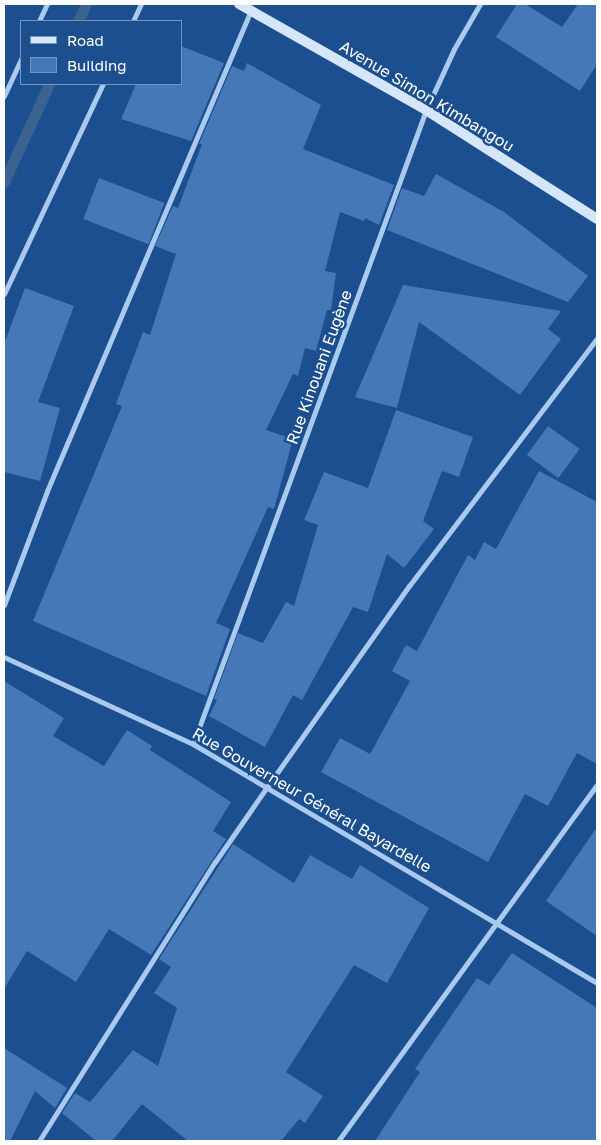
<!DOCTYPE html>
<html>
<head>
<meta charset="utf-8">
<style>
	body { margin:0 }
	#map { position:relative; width:601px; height:1145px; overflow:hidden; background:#1b4f8f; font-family:"Golos Text",sans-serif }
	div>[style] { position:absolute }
	.stream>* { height:11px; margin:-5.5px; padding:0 5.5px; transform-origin:5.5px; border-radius:5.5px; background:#3c6290 }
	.building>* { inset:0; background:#4478b7; transform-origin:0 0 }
	.street>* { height:5px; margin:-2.5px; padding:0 2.5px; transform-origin:2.5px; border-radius:2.5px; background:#a9c9ee }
	.secondary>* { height:10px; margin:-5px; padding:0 5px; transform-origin:5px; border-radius:5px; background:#d6e6fa }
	span { translate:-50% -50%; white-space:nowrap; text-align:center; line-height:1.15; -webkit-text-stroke:5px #1b4f8f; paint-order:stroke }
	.street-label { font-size:16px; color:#fff }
	.frame { position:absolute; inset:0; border:5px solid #fff; pointer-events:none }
	.legend { position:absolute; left:20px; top:20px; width:162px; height:65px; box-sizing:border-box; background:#1b4f8f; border:1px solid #7695bc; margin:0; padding:6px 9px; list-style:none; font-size:15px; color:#fff }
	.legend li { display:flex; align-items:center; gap:10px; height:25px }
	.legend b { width:25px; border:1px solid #7695bc }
</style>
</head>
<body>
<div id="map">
	<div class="stream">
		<i style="left:78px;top:21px;width:19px;rotate:-65deg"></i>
		<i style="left:4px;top:182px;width:108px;rotate:-65.3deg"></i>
	</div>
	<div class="building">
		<i style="clip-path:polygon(517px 4px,525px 4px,562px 27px,578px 4px,597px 4px,597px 64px,580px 91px,496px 37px)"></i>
		<i style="clip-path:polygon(181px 46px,224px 63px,191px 141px,121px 119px,136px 84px,181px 84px)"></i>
		<i style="clip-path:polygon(247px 63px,321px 105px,303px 149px,394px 185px,379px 225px,365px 218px,364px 221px,340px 212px,325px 271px,336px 273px,331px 310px,327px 310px,316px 351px,305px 348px,298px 376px,293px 374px,266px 430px,293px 439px,274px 509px,268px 507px,216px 623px,230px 629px,206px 696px,33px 621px,122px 406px,116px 404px,143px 332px,150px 335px,176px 254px,155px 246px,173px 206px,178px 208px,202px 144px,199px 144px,232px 66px,244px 71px)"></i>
		<i style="clip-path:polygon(436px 174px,504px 212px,588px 276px,568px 302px,387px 230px,402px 188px,424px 196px)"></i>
		<i style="left:99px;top:178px;width:70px;height:44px;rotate:21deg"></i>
		<i style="clip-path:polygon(403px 285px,561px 311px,548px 329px,561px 339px,520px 395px,419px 322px,397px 408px,355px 397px)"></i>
		<i style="clip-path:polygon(25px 288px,74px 306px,38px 402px,60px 408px,40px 481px,4px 472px,4px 344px)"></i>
		<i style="clip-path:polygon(396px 410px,473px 437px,459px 477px,442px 471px,423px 521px,434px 529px,404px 568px,387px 554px,368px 612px,353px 607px,302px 700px,293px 695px,265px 747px,209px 716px,217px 700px,214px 699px,238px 633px,263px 643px,286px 602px,294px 606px,318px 525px,304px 520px,324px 472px,368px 488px)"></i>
		<i style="left:548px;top:426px;width:39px;height:36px;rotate:36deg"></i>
		<i style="clip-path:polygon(539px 471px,597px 502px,597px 764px,577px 753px,548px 806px,525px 794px,488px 862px,321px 772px,340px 738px,370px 754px,410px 681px,392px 671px,406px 645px,417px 651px,468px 555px,475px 560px,484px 542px,496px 549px)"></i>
		<i style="clip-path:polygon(4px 681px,64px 718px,53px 736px,104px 766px,127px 730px,152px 746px,150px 750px,231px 802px,213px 831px,226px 839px,151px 955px,109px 929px,76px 982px,27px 951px,4px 989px)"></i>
		<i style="clip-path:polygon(597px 827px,597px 936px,546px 901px)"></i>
		<i style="clip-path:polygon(233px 844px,294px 883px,310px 855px,352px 879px,360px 865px,429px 908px,387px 983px,354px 965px,286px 1072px,323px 1096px,305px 1123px,299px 1119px,281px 1141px,188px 1141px,142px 1104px,112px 1141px,96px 1141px,62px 1113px,75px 1093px,90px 1102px,133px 1050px,158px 1066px,177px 1008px,154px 993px,171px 967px,159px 959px)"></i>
		<i style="clip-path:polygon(512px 953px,597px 1008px,597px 1141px,375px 1141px,420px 1072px,415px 1069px,477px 978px,489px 985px)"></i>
		<i style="clip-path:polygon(4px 1048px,67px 1088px,55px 1108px,35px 1091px,10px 1141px,4px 1141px)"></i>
	</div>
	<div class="street">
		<i style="left:39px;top:21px;width:19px;rotate:-65deg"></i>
		<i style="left:133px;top:21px;width:19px;rotate:-65deg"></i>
		<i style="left:4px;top:96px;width:41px;rotate:-65.3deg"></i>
		<i style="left:4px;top:294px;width:232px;rotate:-64.8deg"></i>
		<i style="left:4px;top:605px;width:122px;rotate:-69.3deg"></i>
		<i style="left:47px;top:491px;width:522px;rotate:-67.02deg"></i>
		<i style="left:4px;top:657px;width:208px;rotate:24.7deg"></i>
		<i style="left:193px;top:744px;width:469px;rotate:30.6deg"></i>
		<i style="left:193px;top:744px;width:675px;rotate:-69.82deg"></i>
		<i style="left:426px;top:110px;width:67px;rotate:-65.3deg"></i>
		<i style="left:454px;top:49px;width:52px;rotate:-60deg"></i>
		<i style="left:39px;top:1141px;width:330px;rotate:-57.8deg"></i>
		<i style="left:215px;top:862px;width:91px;rotate:-55.3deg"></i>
		<i style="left:267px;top:787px;width:246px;rotate:-54.8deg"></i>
		<i style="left:409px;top:586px;width:311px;rotate:-52.8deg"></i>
		<i style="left:338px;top:1141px;width:440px;rotate:-54deg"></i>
	</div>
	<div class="secondary">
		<i style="left:239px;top:4px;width:215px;rotate:29.5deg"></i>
		<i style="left:426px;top:110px;width:203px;rotate:32.5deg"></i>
	</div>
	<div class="street-label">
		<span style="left:427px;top:96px;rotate:31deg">Avenue Simon Kimbangou</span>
		<span style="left:319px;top:367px;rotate:-70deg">Rue Kinouani Eugène</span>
		<span style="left:312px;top:800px;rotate:30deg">Rue Gouverneur Général Bayardelle</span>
	</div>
	<div class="frame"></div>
	<ul class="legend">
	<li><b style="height:6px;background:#d6e6fa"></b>Road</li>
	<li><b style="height:14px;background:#4478b7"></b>Building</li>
	</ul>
</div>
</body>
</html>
